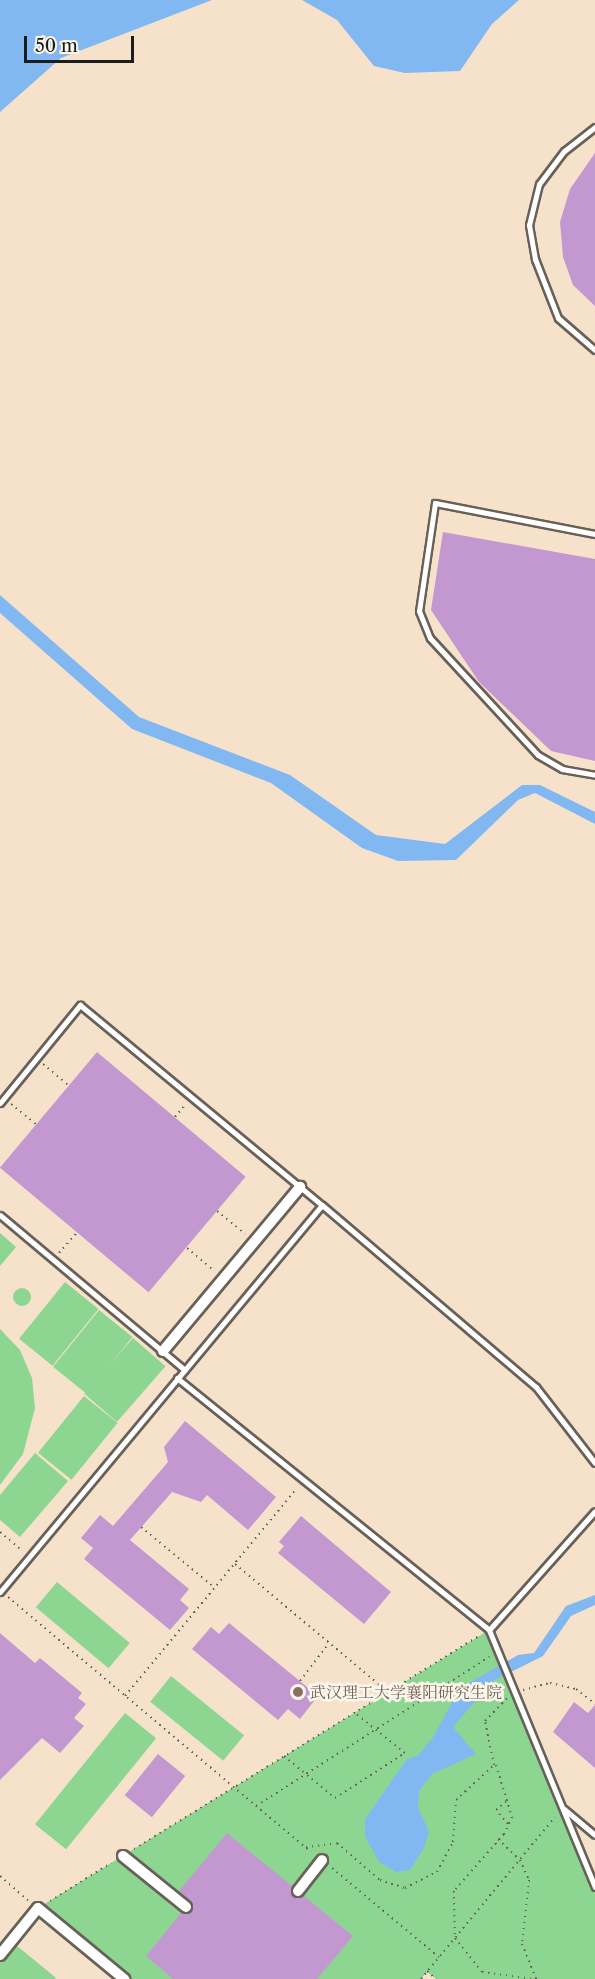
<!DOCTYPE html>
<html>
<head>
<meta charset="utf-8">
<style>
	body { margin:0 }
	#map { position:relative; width:595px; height:1979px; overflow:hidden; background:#f6e2ca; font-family:"Libre Caslon Text","Noto Serif SC",serif }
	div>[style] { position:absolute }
	.green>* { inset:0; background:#8dd692; transform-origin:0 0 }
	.round { border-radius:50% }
	.water>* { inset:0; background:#82b8f1 }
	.building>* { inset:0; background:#c398d1; transform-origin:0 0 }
	.path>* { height:2px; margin-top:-1px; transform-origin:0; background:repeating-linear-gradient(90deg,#686159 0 1.5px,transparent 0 6px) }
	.roads { filter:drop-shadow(2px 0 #686159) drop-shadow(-2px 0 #686159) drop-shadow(0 2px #686159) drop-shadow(0 -2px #686159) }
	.lane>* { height:5px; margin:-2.5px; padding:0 2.5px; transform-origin:2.5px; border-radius:2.5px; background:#fff }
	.street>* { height:10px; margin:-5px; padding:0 5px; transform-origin:5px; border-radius:5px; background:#fff }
	.dots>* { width:16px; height:16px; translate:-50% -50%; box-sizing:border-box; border:3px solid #fbf7ec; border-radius:50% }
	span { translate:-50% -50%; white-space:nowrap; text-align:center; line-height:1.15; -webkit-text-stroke:5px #fbf7ec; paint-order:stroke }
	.education-label { font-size:16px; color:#785e54 }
	.left { translate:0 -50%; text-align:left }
	.scale { position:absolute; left:24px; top:36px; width:110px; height:27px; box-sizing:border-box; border:3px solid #1c1c1c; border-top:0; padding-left:8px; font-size:18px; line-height:21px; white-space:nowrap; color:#1c1c1c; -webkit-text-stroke:4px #fbf7ec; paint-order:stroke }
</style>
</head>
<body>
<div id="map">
	<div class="green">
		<i style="clip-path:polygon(0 1233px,16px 1247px,0 1266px)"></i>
		<i style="left:65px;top:1282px;width:43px;height:73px;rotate:39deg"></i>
		<i class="round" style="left:13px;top:1288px;width:18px;height:18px"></i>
		<i style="left:99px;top:1310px;width:43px;height:73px;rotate:39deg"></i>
		<i style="clip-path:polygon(0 1329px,20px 1350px,32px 1378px,35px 1408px,23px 1454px,0 1485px)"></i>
		<i style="left:133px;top:1338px;width:43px;height:74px;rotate:41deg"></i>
		<i style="left:84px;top:1396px;width:43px;height:73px;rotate:39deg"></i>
		<i style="clip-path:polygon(35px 1453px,68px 1481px,20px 1537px,0 1520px,0 1495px)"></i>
		<i style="left:57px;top:1582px;width:95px;height:33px;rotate:40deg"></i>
		<i style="clip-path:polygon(489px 1630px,595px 1887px,595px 1979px,436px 1979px,427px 1972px,421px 1979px,124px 1979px,38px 1908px)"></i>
		<i style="left:171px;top:1676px;width:94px;height:33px;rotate:39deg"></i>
		<i style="left:125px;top:1713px;width:40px;height:143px;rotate:39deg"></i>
		<i style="clip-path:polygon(11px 1941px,55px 1977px,56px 1979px,0 1979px,0 1954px)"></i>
	</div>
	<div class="water">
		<i style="clip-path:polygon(0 0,212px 0,61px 58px,0 112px)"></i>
		<i style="clip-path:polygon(302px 0,519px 0,492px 24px,460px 71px,405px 73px,374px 66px,337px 20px)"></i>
		<i style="clip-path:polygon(0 595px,139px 717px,290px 775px,376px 835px,445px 844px,522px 785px,540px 785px,595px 812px,595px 824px,535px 793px,518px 800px,456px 860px,398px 861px,362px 848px,271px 783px,132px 729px,0 613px)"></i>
		<i style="clip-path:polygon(595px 1595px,595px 1605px,571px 1616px,543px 1656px,479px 1688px,478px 1698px,453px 1727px,476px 1754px,432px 1774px,419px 1791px,418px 1807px,429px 1832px,423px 1850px,410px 1870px,396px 1872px,379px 1862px,365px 1836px,365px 1819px,407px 1759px,417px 1756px,432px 1739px,460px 1688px,518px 1655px,534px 1653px,566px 1606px)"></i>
	</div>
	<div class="building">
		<i style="clip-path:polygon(595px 153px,595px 306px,573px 285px,563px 257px,560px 222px,570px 189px)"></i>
		<i style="clip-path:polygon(443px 532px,595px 559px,595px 761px,551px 751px,479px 682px,431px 610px)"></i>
		<i style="left:97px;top:1052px;width:194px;height:151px;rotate:40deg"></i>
		<i style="clip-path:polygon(185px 1421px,276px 1497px,248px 1530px,207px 1495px,201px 1502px,172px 1492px,130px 1540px,189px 1589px,180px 1600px,189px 1608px,170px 1630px,84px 1559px,93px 1548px,81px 1538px,100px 1515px,113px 1526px,168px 1462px,164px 1447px)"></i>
		<i style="clip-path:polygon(301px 1516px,391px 1592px,364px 1624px,278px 1553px,284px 1546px,279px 1542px)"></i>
		<i style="clip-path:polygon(229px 1623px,318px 1696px,300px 1719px,288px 1709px,278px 1720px,192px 1649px,211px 1627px,219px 1634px)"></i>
		<i style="clip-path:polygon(0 1633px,35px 1663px,40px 1658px,82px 1693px,78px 1698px,86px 1704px,74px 1718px,84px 1726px,60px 1753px,42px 1738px,0 1780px)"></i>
		<i style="clip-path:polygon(574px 1702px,588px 1713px,595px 1705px,595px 1768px,553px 1732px)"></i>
		<i style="left:158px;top:1754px;width:35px;height:53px;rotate:39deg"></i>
		<i style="clip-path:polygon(227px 1833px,292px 1886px,293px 1897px,304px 1896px,353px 1936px,317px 1979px,173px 1979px,146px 1956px,181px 1913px,192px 1911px,193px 1904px,179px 1891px)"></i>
	</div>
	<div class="path">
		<i style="left:43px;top:1064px;width:34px;rotate:40deg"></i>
		<i style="left:11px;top:1104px;width:33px;rotate:39deg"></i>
		<i style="left:175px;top:1117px;width:16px;rotate:-50deg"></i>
		<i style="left:217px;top:1211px;width:36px;rotate:39deg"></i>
		<i style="left:187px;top:1248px;width:35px;rotate:40deg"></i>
		<i style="left:59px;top:1253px;width:28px;rotate:-49deg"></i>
		<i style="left:141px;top:1527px;width:96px;rotate:39.5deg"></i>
		<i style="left:0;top:1532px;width:30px;rotate:40deg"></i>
		<i style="left:235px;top:1564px;width:199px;rotate:39.9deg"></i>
		<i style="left:8px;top:1597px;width:396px;rotate:40.1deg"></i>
		<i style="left:300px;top:1681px;width:48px;rotate:-52.7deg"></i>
		<i style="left:523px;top:1690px;width:28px;rotate:-15deg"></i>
		<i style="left:550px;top:1683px;width:27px;rotate:13deg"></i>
		<i style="left:576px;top:1689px;width:24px;rotate:38deg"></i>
		<i style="left:125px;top:1696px;width:270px;rotate:-50.4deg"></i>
		<i style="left:284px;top:1756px;width:66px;rotate:39.5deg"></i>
		<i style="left:335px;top:1798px;width:83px;rotate:-32.7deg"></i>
		<i style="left:405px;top:1753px;width:64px;rotate:-141.3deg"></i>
		<i style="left:496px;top:1765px;width:54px;rotate:72.9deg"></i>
		<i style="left:512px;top:1817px;width:19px;rotate:115deg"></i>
		<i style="left:504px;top:1834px;width:76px;rotate:131.3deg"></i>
		<i style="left:454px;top:1891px;width:47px;rotate:88.8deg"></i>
		<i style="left:455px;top:1938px;width:43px;rotate:51.5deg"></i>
		<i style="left:482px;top:1972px;width:51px;rotate:7.8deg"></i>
		<i style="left:256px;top:1806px;width:277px;rotate:-32.6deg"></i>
		<i style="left:508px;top:1824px;width:18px;rotate:-131deg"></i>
		<i style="left:496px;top:1810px;width:18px;rotate:-41deg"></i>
		<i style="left:498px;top:1839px;width:30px;rotate:44deg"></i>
		<i style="left:520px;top:1860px;width:22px;rotate:66deg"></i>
		<i style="left:529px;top:1880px;width:64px;rotate:96.2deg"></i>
		<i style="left:522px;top:1944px;width:38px;rotate:68deg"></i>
		<i style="left:306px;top:1847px;width:31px;rotate:-7deg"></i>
		<i style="left:337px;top:1843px;width:57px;rotate:40.7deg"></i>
		<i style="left:380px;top:1880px;width:26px;rotate:18deg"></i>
		<i style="left:405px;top:1888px;width:36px;rotate:-27deg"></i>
		<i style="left:437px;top:1872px;width:34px;rotate:-62deg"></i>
		<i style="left:453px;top:1842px;width:42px;rotate:-85.9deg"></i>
		<i style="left:456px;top:1800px;width:52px;rotate:-42.6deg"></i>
		<i style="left:494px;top:1765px;width:45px;rotate:-101.6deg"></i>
		<i style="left:485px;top:1721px;width:32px;rotate:-46deg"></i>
		<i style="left:134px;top:1849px;width:405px;rotate:-31.7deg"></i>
		<i style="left:332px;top:1868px;width:139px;rotate:39.8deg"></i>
		<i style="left:0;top:1876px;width:37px;rotate:41deg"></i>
		<i style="left:50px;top:1901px;width:72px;rotate:-31.9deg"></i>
		<i style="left:427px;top:1971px;width:12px;rotate:42deg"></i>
		<i style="left:421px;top:1979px;width:210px;rotate:-50.4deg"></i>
	</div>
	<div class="roads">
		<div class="lane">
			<i style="left:595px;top:127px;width:39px;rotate:142deg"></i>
			<i style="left:564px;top:151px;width:41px;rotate:127.1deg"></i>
			<i style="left:539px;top:184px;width:42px;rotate:103.7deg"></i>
			<i style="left:529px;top:225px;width:35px;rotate:80deg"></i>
			<i style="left:535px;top:259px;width:63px;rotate:68.7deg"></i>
			<i style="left:558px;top:318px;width:49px;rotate:40.9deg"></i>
			<i style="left:595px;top:534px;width:163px;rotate:-169deg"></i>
			<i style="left:435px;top:503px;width:109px;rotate:98.4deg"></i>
			<i style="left:419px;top:611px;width:29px;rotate:68deg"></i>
			<i style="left:430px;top:638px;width:159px;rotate:47.3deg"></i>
			<i style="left:538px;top:755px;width:28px;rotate:30deg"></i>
			<i style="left:562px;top:769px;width:34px;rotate:10deg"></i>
			<i style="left:0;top:1103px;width:127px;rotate:-50.8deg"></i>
			<i style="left:80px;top:1005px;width:314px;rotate:39.6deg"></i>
			<i style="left:0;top:1215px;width:241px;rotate:40deg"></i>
			<i style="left:177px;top:1378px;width:401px;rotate:38.9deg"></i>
			<i style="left:489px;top:1630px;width:278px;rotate:67.6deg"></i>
			<i style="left:0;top:1592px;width:503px;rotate:-50.24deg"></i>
			<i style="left:322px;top:1205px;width:281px;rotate:40.4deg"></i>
			<i style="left:536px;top:1387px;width:96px;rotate:52.2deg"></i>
			<i style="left:489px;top:1630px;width:159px;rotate:-48.3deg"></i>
			<i style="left:564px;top:1809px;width:40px;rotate:40deg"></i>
		</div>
		<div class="street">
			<i style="left:163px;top:1351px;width:214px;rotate:-50.1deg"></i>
			<i style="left:123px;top:1856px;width:81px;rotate:39deg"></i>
			<i style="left:298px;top:1891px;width:39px;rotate:-52deg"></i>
			<i style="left:0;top:1955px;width:60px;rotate:-51deg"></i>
			<i style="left:38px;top:1908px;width:112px;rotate:39.5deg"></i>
		</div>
	</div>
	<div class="dots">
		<i style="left:298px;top:1692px;background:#8d6e63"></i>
	</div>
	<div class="education-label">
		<span class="left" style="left:310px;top:1692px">武汉理工大学襄阳研究生院</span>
	</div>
	<div class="scale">50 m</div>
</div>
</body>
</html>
